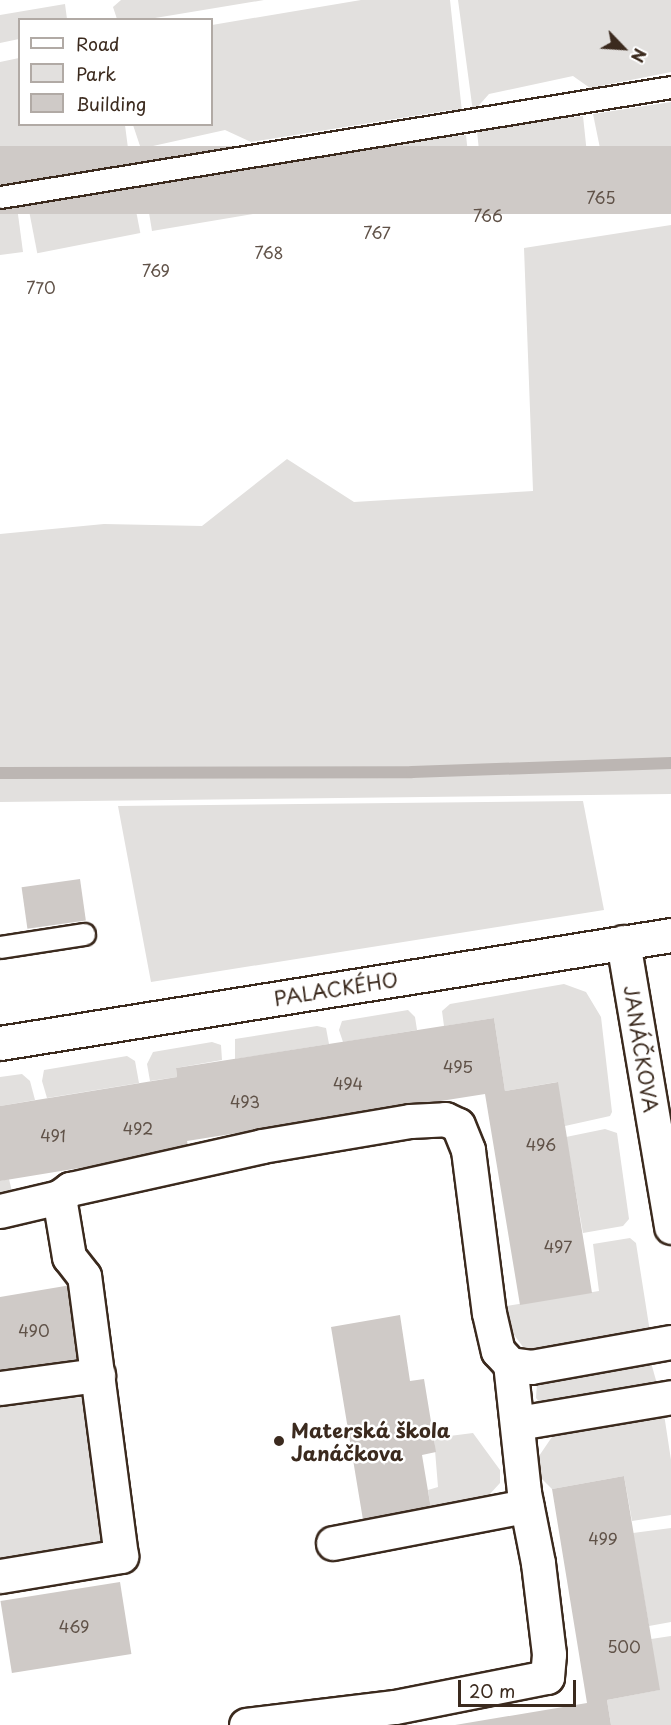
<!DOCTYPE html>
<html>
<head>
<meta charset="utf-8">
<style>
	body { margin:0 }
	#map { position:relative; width:671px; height:1725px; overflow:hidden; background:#fff; font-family:"Playpen Sans",sans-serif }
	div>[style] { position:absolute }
	.green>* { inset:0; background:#e2e0de; transform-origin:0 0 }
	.stream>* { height:12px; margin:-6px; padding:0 6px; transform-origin:6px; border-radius:6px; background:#bcb6b3 }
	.building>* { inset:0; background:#cfcac7; transform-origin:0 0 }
	.roads { filter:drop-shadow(2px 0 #3b2a1e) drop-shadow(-2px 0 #3b2a1e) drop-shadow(0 2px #3b2a1e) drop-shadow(0 -2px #3b2a1e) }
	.service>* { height:21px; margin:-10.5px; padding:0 10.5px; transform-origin:10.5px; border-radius:10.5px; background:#fff }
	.minor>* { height:33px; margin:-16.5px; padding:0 16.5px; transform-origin:16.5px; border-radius:16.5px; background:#fff }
	.dots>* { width:16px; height:16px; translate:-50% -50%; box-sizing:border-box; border:3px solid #fff; border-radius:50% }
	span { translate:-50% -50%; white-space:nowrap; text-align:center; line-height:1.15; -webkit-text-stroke:5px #fff; paint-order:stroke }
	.number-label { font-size:16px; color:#605248 }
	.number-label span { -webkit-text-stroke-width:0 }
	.street-label { font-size:20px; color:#3b2a1e }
	.poi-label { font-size:20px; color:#3b2a1e; font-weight:700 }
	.left { translate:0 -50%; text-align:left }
	.legend { position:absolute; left:18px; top:18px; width:195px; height:108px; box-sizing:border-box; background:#fff; border:2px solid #b1aaa5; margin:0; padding:8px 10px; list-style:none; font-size:18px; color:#3b2a1e }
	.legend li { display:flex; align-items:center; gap:12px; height:30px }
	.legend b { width:30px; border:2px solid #b1aaa5 }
	.north { position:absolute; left:593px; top:18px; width:60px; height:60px; -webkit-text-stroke:4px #fff; paint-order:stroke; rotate:115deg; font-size:16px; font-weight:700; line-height:24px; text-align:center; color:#3b2a1e }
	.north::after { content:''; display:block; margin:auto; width:21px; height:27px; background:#3b2a1e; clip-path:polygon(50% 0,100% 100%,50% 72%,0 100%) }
	.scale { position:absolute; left:458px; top:1680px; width:118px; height:27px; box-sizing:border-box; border:3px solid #3b2a1e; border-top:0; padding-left:8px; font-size:18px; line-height:21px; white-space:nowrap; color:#3b2a1e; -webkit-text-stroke:4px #fff; paint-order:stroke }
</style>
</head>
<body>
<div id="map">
	<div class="green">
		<i style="clip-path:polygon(121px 0,264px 0,149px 19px,117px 19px,113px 7px)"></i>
		<i style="clip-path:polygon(361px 0,450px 0,462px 112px,455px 114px,451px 110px,251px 142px,225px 130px,144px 148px,140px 146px,133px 125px,212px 124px,212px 25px)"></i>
		<i style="clip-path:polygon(458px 0,671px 0,671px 72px,590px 88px,573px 76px,489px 94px,473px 112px)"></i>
		<i style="clip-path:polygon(65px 4px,67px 19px,20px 20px,19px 39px,0 43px,0 15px)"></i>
		<i style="clip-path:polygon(19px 58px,20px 124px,125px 125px,129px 156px,126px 160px,0 182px,0 62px)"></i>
		<i style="clip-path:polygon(671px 102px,671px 146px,602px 158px,593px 114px)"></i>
		<i style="left:583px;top:116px;width:44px;height:107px;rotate:84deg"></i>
		<i style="left:466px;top:135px;width:44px;height:106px;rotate:84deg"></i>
		<i style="clip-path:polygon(350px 153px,357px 198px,262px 213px,259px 176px,264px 168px,272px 163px)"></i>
		<i style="clip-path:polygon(241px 166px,245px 171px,253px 214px,152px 231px,144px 182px)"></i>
		<i style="left:131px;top:185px;width:49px;height:105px;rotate:79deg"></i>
		<i style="clip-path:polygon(17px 207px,23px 252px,0 255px,0 210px)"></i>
		<i style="clip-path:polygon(671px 225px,671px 794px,0 802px,0 534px,104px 524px,202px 526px,287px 459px,354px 502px,533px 491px,524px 248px)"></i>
		<i style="clip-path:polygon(583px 801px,604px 910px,151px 982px,118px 806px)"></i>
		<i style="clip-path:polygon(564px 984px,586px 992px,601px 1017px,612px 1112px,610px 1116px,565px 1126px,557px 1082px,505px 1091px,494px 1018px,444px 1026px,442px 1011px,450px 1004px)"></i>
		<i style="clip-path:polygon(408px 1010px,415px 1017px,417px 1030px,343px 1042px,339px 1030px,342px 1021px)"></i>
		<i style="clip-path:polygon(317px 1026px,326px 1028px,329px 1044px,235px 1059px,235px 1039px)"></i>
		<i style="clip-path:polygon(212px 1042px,221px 1045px,222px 1060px,176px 1068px,177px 1077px,150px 1081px,147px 1064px,153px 1052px)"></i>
		<i style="clip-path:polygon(127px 1056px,135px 1061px,139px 1083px,47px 1098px,42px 1081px,44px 1070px)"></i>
		<i style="clip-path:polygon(22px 1074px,30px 1081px,35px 1100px,0 1106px,0 1077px)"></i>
		<i style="clip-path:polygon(605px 1129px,617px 1133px,629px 1219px,623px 1226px,583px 1233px,566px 1137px)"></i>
		<i style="clip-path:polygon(9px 1179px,13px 1196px,0 1201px,0 1181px)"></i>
		<i style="clip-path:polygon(630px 1238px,636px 1243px,650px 1332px,540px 1356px,526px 1351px,503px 1320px,500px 1307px,599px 1291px,593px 1244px)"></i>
		<i style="clip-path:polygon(650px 1359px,657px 1384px,540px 1403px,536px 1398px,537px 1383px)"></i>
		<i style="clip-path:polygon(85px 1397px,110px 1549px,0 1566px,0 1399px,4px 1403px)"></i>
		<i style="clip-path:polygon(664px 1414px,671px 1460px,671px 1515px,632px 1521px,624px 1476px,552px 1489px,541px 1478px,539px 1456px,556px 1431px)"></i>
		<i style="clip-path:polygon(473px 1433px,500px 1470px,500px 1483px,489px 1495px,476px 1503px,432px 1516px,428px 1490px,438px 1487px,434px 1438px)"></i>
		<i style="clip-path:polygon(671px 1528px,671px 1622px,649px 1626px,633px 1533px)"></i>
		<i style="clip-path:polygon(671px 1636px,671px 1725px,611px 1725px,607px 1700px,659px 1690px,651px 1639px)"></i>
	</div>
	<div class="stream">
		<i style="left:0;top:773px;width:412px;rotate:-0.1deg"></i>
		<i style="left:412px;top:772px;width:259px;rotate:-2deg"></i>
	</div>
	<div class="building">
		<i style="left:671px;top:146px;width:68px;height:680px;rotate:90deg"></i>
		<i style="left:80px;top:879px;width:42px;height:59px;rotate:82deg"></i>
		<i style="clip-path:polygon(494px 1018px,505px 1091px,558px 1082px,592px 1293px,520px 1305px,485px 1094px,187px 1141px,189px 1150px,0 1181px,0 1106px,177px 1077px,176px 1068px)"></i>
		<i style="clip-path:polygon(71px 1285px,83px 1358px,0 1372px,0 1297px)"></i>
		<i style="clip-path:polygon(400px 1315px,410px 1381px,424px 1379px,436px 1452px,422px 1455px,433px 1521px,365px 1532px,331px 1327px)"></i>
		<i style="clip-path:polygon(624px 1476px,660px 1690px,607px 1700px,611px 1725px,455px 1725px,587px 1703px,552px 1489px)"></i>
		<i style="left:120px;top:1582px;width:73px;height:121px;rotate:81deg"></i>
	</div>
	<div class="roads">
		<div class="service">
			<i style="left:0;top:197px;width:680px;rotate:-9.31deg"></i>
			<i style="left:0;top:947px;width:85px;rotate:-8.8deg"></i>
		</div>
		<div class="minor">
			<i style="left:623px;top:942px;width:289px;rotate:80.4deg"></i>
			<i style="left:0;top:1043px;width:680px;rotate:-9.14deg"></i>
			<i style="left:0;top:1211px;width:61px;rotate:-13.3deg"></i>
			<i style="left:59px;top:1197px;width:14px;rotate:-36deg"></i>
			<i style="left:70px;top:1189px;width:197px;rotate:-12.6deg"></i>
			<i style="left:262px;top:1146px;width:150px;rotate:-9.6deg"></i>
			<i style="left:410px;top:1121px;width:35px;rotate:-3deg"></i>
			<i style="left:445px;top:1119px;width:14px;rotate:25deg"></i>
			<i style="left:458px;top:1125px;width:27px;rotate:68deg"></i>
			<i style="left:468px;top:1150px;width:164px;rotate:82.7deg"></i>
			<i style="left:489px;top:1313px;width:39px;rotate:77deg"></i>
			<i style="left:498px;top:1351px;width:18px;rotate:47deg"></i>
			<i style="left:510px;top:1364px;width:21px;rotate:8deg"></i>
			<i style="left:531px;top:1367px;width:142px;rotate:-10.1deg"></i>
			<i style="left:0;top:1388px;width:99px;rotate:-7.6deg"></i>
			<i style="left:518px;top:1423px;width:155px;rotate:-9.6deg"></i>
			<i style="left:333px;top:1543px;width:197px;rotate:-10.9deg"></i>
			<i style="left:0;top:1576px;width:123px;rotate:-9.4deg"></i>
			<i style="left:121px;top:1556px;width:282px;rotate:-97.5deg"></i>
			<i style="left:84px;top:1276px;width:24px;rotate:-128deg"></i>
			<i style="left:69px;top:1257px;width:61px;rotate:-99.5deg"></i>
			<i style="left:246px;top:1725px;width:150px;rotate:-6.9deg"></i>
			<i style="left:395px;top:1707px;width:155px;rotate:-11.2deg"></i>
			<i style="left:547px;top:1677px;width:23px;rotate:-85deg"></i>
			<i style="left:549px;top:1654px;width:92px;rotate:-96.9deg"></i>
			<i style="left:538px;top:1563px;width:72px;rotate:-101.2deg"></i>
			<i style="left:524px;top:1492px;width:129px;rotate:-96.2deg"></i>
		</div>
	</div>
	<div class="dots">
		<i style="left:279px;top:1441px;background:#3b2a1e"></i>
	</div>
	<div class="number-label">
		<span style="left:601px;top:197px">765</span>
		<span style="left:488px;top:215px">766</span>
		<span style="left:377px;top:232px">767</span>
		<span style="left:269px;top:252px">768</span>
		<span style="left:156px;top:270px">769</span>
		<span style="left:41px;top:287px">770</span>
		<span style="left:458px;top:1066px">495</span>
		<span style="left:348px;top:1083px">494</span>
		<span style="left:245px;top:1101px">493</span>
		<span style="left:138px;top:1128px">492</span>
		<span style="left:53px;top:1135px">491</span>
		<span style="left:541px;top:1144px">496</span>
		<span style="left:558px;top:1246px">497</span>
		<span style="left:34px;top:1330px">490</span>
		<span style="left:603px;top:1538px">499</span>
		<span style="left:74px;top:1626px">469</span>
		<span style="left:624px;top:1646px">500</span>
	</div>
	<div class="street-label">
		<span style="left:336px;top:989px;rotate:-9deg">PALACKÉHO</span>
		<span style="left:641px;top:1049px;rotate:81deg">JANÁČKOVA</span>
	</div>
	<div class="poi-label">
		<span class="left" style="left:291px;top:1442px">Materská škola<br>Janáčkova</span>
	</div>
	<ul class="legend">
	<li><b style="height:8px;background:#fff"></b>Road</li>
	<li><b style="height:16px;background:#e2e0de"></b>Park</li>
	<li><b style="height:16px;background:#cfcac7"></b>Building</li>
	</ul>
	<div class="north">N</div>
	<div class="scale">20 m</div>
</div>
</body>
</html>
